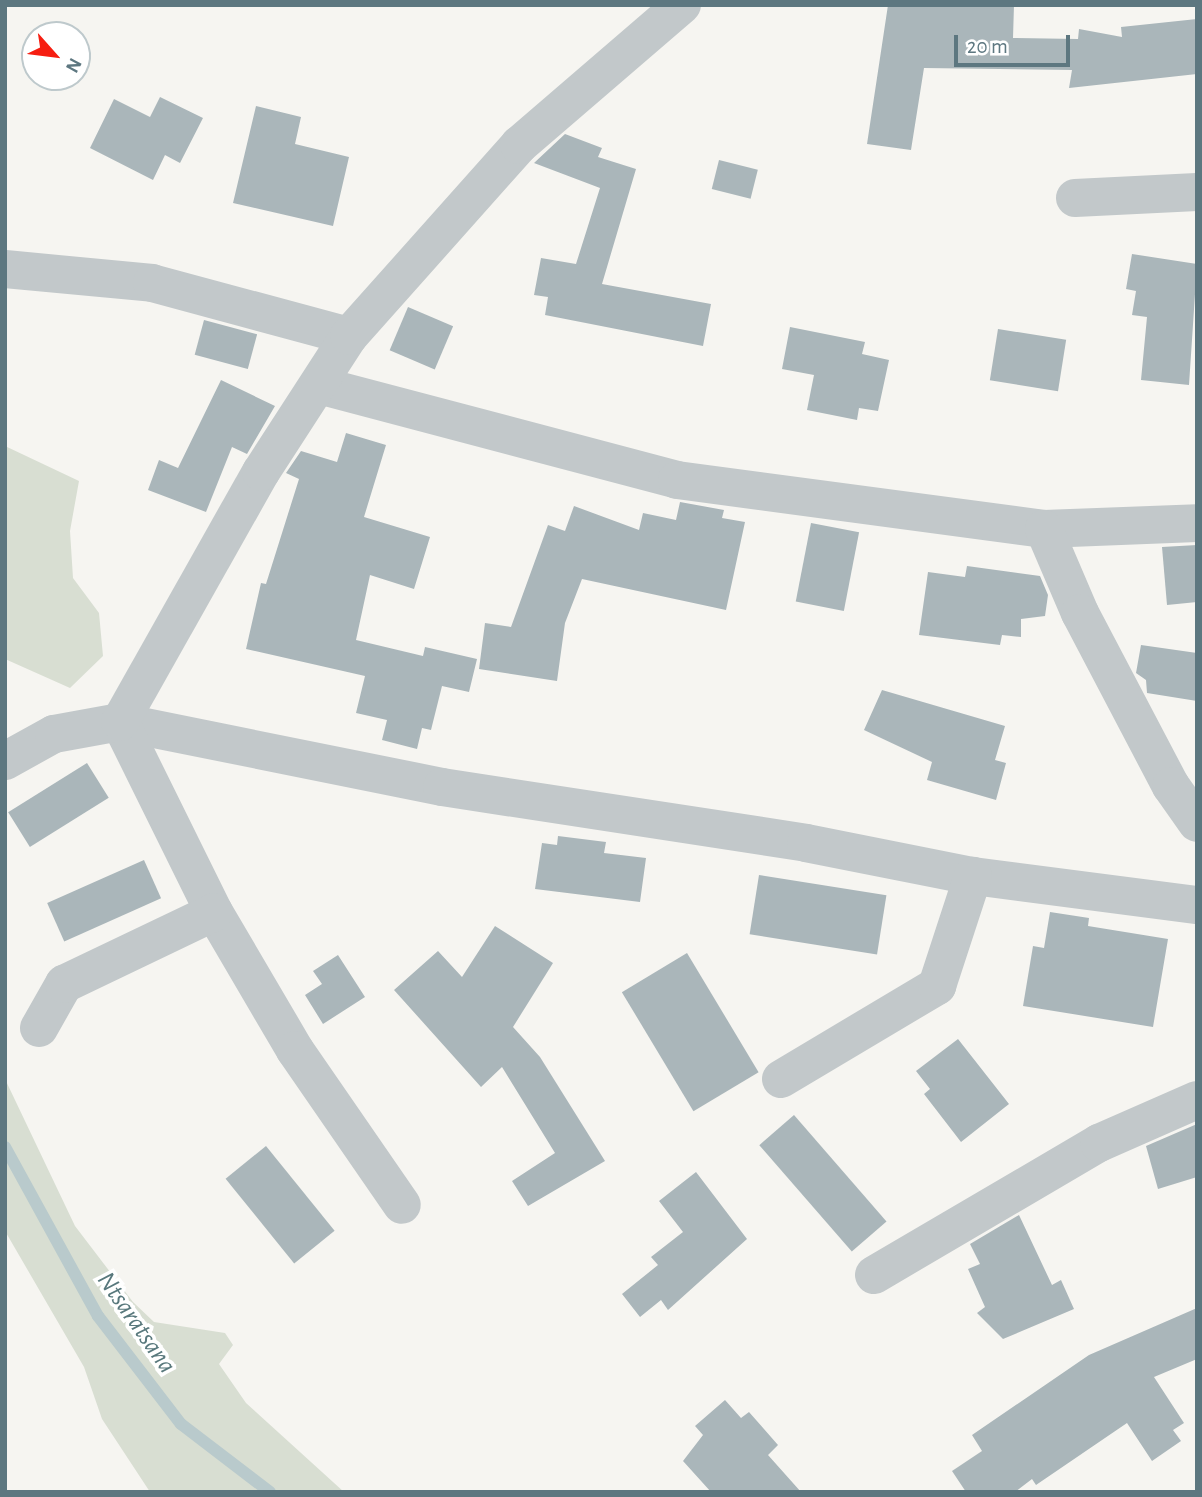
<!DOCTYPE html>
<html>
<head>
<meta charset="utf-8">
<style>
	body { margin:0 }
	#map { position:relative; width:1202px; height:1497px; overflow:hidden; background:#f6f5f1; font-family:"Alegreya Sans",sans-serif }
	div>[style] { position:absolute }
	.green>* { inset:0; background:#d8ded2 }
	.stream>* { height:12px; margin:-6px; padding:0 6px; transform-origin:6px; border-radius:6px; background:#b9cacc }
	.building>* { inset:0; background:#aab6ba; transform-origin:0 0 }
	.minor>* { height:38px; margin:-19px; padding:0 19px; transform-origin:19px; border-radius:19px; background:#c2c8ca }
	span { translate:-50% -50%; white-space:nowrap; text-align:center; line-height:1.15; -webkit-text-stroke:7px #fff; paint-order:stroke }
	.water-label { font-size:26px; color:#58787c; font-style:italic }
	.frame { position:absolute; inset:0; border:7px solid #5d7780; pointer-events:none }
	.north { position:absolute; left:21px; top:21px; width:70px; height:70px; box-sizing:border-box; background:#fff; border:2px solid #bec9cc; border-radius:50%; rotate:118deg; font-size:19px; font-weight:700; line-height:28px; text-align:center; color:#5d7780 }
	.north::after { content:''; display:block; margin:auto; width:24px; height:32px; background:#f61e11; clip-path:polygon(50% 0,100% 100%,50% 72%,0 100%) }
	.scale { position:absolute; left:954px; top:35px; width:116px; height:32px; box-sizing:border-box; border:4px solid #5d7780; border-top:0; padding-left:9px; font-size:21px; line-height:24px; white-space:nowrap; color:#5d7780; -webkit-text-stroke:5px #fff; paint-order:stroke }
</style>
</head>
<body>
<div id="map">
	<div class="green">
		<i style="clip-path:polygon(5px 446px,79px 481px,70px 531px,73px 578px,99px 613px,103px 656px,70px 688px,5px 659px)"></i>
		<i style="clip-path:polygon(5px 1079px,75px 1226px,133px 1302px,154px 1322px,225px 1333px,233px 1345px,219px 1364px,246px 1403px,344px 1492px,150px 1492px,102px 1419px,84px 1367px,5px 1231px)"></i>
	</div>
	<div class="stream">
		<i style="left:5px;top:1147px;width:193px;rotate:61.2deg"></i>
		<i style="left:98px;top:1316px;width:136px;rotate:52.5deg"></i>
		<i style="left:181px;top:1424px;width:112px;rotate:37.4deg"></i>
	</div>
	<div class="building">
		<i style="clip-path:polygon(888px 5px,1014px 5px,1013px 38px,1078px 39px,1079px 29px,1122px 37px,1121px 27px,1197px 19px,1197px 74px,1069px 88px,1072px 70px,924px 68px,911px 150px,867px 144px)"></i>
		<i style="clip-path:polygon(160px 97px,203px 118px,180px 163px,165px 155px,153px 180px,90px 148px,114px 99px,150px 117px)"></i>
		<i style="clip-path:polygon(256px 106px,301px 117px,295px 144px,349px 157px,333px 226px,233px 203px)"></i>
		<i style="clip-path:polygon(565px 134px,602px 148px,598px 157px,636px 169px,602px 284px,711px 304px,703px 346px,545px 315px,548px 297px,534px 295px,541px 258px,576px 264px,600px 188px,534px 163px)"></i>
		<i style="left:719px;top:160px;width:40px;height:30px;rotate:14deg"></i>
		<i style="clip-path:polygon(1132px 254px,1197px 264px,1189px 385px,1141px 380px,1147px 317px,1132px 315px,1136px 291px,1126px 289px)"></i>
		<i style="left:408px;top:307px;width:49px;height:47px;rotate:23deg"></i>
		<i style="left:204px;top:320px;width:55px;height:36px;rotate:15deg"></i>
		<i style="clip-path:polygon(790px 327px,865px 342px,862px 354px,889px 360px,878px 411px,859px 408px,857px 420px,807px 410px,814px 375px,782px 369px)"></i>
		<i style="left:998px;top:329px;width:69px;height:52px;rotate:9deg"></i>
		<i style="clip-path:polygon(221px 380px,275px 406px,247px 454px,232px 447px,206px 512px,148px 490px,159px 460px,178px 468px)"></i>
		<i style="clip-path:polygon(346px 433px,386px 445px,364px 517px,430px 537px,414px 589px,370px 575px,356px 640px,423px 656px,425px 647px,477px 659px,469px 692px,442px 686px,431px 730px,422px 728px,417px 749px,382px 740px,387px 720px,356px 713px,365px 676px,246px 649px,261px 583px,266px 584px,299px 479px,286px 473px,301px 451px,337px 462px)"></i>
		<i style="clip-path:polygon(680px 502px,724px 510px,722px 518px,745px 522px,726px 610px,582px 579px,565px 623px,557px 681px,479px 669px,485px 623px,511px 627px,548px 525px,565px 531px,574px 506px,639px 530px,643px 513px,676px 520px)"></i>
		<i style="left:811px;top:523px;width:49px;height:80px;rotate:11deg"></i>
		<i style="clip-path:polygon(1197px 545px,1197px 602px,1167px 605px,1162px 547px)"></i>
		<i style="clip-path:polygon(967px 566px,1040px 576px,1048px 595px,1045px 616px,1021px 619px,1021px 637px,1002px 635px,1000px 645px,919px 635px,928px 572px,965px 577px)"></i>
		<i style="clip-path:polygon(1141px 645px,1197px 653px,1197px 701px,1147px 693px,1146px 680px,1136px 673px)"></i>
		<i style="clip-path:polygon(882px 690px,1005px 726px,995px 760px,1006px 763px,996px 800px,927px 780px,932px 762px,864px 730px)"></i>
		<i style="left:87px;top:763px;width:41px;height:93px;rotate:58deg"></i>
		<i style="clip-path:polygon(558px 836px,606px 842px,604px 853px,646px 858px,640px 902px,535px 889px,542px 843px,557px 845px)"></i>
		<i style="left:144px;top:860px;width:42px;height:106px;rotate:66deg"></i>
		<i style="left:759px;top:875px;width:129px;height:60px;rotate:9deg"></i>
		<i style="clip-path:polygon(1050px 912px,1089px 918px,1088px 926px,1168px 939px,1153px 1027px,1023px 1006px,1033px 946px,1044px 948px)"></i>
		<i style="clip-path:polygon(495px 926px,553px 963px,513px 1027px,540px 1057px,605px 1161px,528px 1206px,512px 1181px,555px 1153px,502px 1067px,481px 1087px,394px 990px,438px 951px,462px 977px)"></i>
		<i style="left:687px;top:953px;width:139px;height:76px;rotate:59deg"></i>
		<i style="clip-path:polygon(338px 955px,365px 997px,323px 1024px,305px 995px,322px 984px,313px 971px)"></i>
		<i style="clip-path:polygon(958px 1039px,1009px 1104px,961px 1142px,924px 1094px,930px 1089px,916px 1071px)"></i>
		<i style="left:794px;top:1115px;width:141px;height:46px;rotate:49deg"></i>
		<i style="clip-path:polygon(1197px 1124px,1197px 1177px,1158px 1189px,1146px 1146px)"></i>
		<i style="left:266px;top:1146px;width:109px;height:52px;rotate:51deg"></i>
		<i style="clip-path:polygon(696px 1172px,747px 1239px,668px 1310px,661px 1300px,640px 1317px,622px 1294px,658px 1265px,651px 1257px,683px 1232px,659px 1201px)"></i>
		<i style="clip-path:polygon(1019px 1215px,1052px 1285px,1061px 1280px,1074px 1309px,1003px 1339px,977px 1313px,985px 1307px,968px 1269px,980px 1264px,970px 1244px)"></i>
		<i style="clip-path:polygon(1197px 1308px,1197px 1359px,1154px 1377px,1184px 1423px,1173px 1430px,1181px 1441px,1152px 1461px,1127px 1423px,1036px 1485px,1032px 1479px,1015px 1492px,966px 1492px,952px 1471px,982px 1451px,972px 1435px,1089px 1355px)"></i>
		<i style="clip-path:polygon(725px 1400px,741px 1418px,749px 1412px,778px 1445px,768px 1455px,801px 1492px,711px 1492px,683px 1461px,703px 1435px,695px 1426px)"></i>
	</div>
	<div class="minor">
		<i style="left:1075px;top:198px;width:122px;rotate:-2.8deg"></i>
		<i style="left:5px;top:269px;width:148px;rotate:5.4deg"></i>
		<i style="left:152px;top:283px;width:204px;rotate:15.1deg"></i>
		<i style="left:322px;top:386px;width:367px;rotate:14.8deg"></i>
		<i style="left:677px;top:480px;width:370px;rotate:7.6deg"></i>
		<i style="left:1044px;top:529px;width:153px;rotate:-2.2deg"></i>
		<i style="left:1044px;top:529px;width:91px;rotate:66.8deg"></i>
		<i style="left:1080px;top:613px;width:195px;rotate:62.3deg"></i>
		<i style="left:1171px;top:786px;width:45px;rotate:54.9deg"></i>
		<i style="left:120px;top:722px;width:328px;rotate:11.4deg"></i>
		<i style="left:442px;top:787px;width:368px;rotate:8.7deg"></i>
		<i style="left:806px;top:843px;width:170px;rotate:11.2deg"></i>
		<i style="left:973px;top:876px;width:226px;rotate:7.4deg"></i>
		<i style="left:120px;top:722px;width:212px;rotate:63.7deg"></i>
		<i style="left:214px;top:912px;width:160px;rotate:59.6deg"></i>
		<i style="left:295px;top:1050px;width:188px;rotate:55.4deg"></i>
		<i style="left:5px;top:761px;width:56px;rotate:-28.9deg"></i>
		<i style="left:54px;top:734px;width:67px;rotate:-10.3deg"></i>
		<i style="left:120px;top:722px;width:287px;rotate:-60.6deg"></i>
		<i style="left:261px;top:472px;width:162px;rotate:-57.1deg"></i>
		<i style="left:349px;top:336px;width:256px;rotate:-48.3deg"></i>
		<i style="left:519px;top:145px;width:215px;rotate:-40.7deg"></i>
		<i style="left:39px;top:1028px;width:51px;rotate:-60.4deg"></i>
		<i style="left:64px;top:984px;width:166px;rotate:-25.6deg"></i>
		<i style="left:781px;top:1079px;width:182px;rotate:-30.8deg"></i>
		<i style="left:937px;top:986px;width:116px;rotate:-71.9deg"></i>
		<i style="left:874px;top:1275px;width:261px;rotate:-30.4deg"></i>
		<i style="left:1099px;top:1143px;width:107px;rotate:-23.7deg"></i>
	</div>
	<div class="water-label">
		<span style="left:136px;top:1323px;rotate:55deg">Ntsaratsana</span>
	</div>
	<div class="frame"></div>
	<div class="north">N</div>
	<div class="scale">20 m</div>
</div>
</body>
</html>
